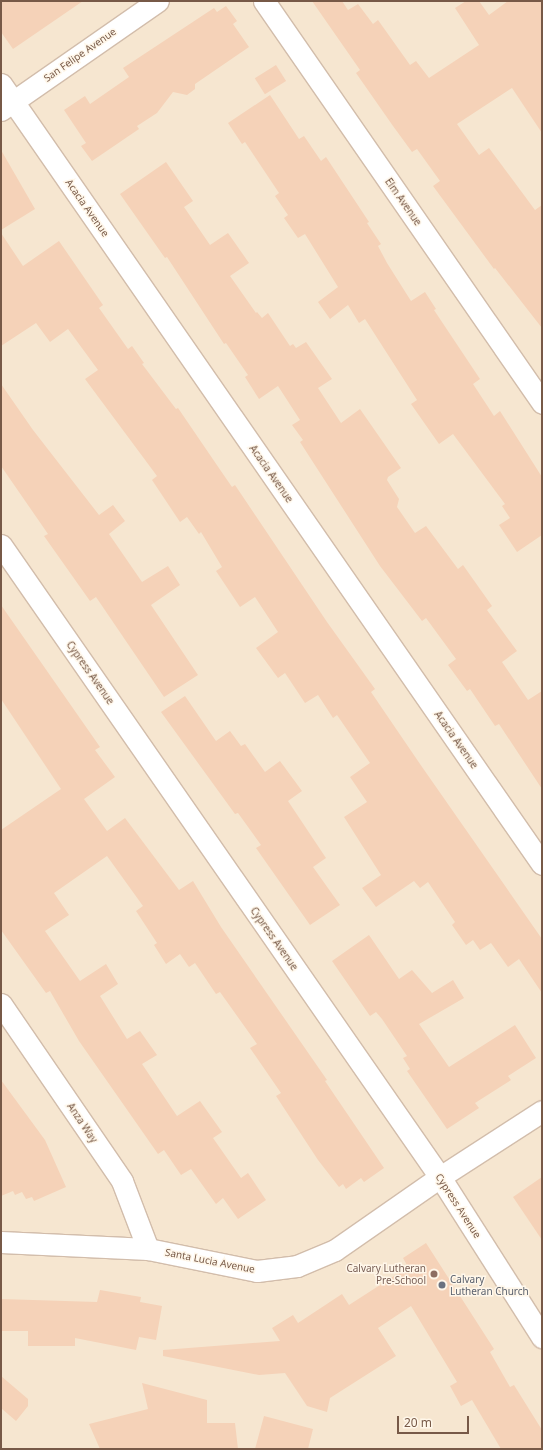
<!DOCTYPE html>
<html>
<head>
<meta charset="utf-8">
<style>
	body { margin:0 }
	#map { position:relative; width:543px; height:1450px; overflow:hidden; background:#fef4e2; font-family:"Noto Sans",sans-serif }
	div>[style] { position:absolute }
	.residential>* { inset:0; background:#f6e6d0; transform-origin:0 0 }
	.building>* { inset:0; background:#f5d2b8; transform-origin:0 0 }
	.roads { filter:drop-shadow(1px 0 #d2bdab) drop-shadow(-1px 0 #d2bdab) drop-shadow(0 1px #d2bdab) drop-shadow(0 -1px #d2bdab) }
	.minor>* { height:21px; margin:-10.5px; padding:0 10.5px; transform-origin:10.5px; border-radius:10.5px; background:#fff }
	.dots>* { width:11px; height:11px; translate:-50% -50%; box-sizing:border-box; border:2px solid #fff7ea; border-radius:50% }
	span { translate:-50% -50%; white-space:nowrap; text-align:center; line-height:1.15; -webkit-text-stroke:3px #fff7ea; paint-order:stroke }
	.street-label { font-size:10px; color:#775947 }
	.education-label { font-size:10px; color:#785e54 }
	.right { translate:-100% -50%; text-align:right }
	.worship-label { font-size:10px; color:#5b616d }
	.left { translate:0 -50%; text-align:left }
	.frame { position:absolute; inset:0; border:2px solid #775947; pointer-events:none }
	.scale { position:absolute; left:397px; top:1416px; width:72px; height:18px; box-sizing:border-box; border:2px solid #775947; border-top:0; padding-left:5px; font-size:12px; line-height:14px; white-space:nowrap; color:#775947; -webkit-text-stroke:3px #fff7ea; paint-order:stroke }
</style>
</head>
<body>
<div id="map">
	<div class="residential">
		<i style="left:1px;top:1px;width:541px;height:1448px"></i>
	</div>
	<div class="building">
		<i style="clip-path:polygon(1px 1px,83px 1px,13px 49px,1px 32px)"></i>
		<i style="clip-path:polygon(312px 1px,342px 1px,348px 10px,358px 4px,373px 24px,378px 20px,410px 65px,416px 61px,429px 78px,479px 45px,455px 8px,466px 1px,479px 1px,489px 15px,508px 1px,542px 1px,542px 133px,512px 88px,457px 124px,479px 155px,489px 148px,535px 210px,542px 205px,542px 328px,495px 268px,494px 269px,433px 186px,440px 181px,417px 149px,412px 152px,393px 126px,356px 73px,360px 70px)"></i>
		<i style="clip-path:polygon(226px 6px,237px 21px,233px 24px,249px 47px,195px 84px,195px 89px,187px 95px,173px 92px,157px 113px,137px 126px,139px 129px,92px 161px,81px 146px,86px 143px,64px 110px,85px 96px,90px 104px,129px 77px,123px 68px,214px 8px,217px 12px)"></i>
		<i style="left:276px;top:65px;width:19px;height:25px;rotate:58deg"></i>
		<i style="clip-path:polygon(270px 95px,299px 139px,304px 136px,321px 161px,326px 157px,369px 222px,367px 223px,381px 244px,378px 246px,387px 263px,411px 301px,425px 292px,436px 309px,434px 310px,480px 379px,473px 384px,494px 416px,500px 411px,542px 477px,542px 535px,517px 552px,499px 525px,510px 518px,502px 506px,505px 504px,453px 434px,439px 444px,411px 404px,417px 400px,365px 319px,359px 323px,348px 305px,330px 319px,318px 302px,338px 287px,305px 234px,298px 238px,284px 218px,288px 215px,275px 196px,279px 193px,245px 142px,242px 144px,228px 123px)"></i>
		<i style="clip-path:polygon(1px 150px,35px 209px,1px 230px)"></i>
		<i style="clip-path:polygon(166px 162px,193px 201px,184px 207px,210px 245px,228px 233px,249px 263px,230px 276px,256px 313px,257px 312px,262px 318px,268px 313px,290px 346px,293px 344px,296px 348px,306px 342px,332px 379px,318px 388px,341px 423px,360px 409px,401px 468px,388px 477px,387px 480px,399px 499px,397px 507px,415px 533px,426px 526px,458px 569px,463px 565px,492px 606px,487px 610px,517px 651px,502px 662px,528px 700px,542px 691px,542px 789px,499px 724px,495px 726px,470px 689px,467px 691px,448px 665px,456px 659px,426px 618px,422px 621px,380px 566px,300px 442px,303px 440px,292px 425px,300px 420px,278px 386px,259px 399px,245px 377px,248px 375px,226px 343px,224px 344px,167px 257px,165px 258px,120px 194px)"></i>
		<i style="clip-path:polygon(1px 233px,23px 266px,59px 241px,103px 305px,99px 308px,128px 349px,132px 346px,144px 363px,142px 364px,176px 409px,178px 408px,223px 474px,232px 487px,235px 485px,327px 622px,375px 689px,371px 692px,420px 764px,542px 939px,542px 993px,519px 959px,508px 967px,491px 943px,480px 950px,473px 940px,466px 945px,452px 925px,455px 922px,428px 882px,420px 888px,414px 881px,376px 907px,362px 888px,381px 875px,344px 817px,367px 802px,350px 777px,370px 763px,337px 715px,333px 718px,318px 695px,305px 703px,285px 673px,278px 678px,256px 648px,278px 632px,255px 597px,240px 607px,216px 571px,222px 567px,201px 532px,199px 534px,187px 517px,180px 522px,152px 480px,157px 476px,85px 379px,98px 370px,68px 329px,50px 342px,36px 323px,1px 346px)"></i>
		<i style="clip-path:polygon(1px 384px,33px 430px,99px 515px,113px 505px,125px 521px,109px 534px,142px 582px,168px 566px,180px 585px,151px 605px,198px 675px,164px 697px,96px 597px,90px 601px,44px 536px,48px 534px,1px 466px)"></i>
		<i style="clip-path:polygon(1px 605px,100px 747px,95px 750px,115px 777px,84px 799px,107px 831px,125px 818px,179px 890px,193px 881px,221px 927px,327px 1080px,325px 1081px,384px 1168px,364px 1182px,361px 1178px,346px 1189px,343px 1184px,339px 1187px,318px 1160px,276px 1096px,281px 1093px,250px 1048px,257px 1044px,220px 992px,216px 994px,195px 963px,189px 967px,180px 954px,166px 964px,154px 945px,157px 943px,136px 911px,143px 906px,107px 856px,54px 893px,69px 915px,45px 931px,80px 981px,106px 964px,118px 984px,100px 996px,127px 1039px,140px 1031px,157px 1055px,142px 1064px,177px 1116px,200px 1101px,222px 1132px,213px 1138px,241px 1178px,248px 1173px,266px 1200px,238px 1219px,223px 1198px,216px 1204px,191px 1169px,181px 1175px,164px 1150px,158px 1154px,79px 1041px,50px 991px,46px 993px,1px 930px,1px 830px,61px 789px,1px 699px)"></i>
		<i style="clip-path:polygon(185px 696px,216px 741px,230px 731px,241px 746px,245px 744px,265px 772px,280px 761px,302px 791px,288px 801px,326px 858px,313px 867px,340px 905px,310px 925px,256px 848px,261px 845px,238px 813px,235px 814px,161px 712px)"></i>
		<i style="clip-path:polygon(369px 935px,399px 979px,412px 970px,432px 993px,453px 980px,464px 998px,419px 1024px,449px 1067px,515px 1025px,536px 1058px,508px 1076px,511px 1080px,475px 1103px,479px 1108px,447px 1129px,407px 1071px,410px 1069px,403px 1058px,407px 1056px,382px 1019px,376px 1012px,370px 1016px,332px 961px)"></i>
		<i style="clip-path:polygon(1px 1080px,45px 1140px,66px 1187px,34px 1201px,32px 1197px,26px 1199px,22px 1192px,15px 1195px,13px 1191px,1px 1196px)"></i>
		<i style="clip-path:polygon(542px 1177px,542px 1240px,513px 1197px)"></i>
		<i style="clip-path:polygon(426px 1243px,494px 1349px,490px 1352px,510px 1387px,514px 1385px,542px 1430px,542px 1449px,501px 1449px,472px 1400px,461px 1406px,450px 1386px,457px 1382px,411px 1306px,378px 1328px,396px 1356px,330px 1398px,327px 1412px,307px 1406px,285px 1373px,259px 1375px,163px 1356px,163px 1350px,280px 1341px,272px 1328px,293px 1315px,298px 1323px,342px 1294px,349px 1305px,408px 1267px,403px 1258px)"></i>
		<i style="clip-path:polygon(100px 1290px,141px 1297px,140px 1302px,162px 1306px,156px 1340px,139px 1337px,136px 1350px,75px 1338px,75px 1346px,28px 1346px,28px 1331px,1px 1331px,1px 1299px,97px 1302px)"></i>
		<i style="clip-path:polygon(1px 1376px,28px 1399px,28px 1406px,16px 1421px,1px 1408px)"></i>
		<i style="clip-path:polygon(142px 1383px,207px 1400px,207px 1423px,235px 1423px,238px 1449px,100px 1449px,89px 1424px,148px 1409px)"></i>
		<i style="clip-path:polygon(264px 1416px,313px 1429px,308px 1449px,255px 1449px)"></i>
	</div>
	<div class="roads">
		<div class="minor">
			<i style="left:264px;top:1px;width:489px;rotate:55.3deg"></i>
			<i style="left:1px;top:84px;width:949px;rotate:55.26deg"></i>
			<i style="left:1px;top:110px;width:191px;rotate:-34.8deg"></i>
			<i style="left:1px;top:545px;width:770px;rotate:55.22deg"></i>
			<i style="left:440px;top:1177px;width:190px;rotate:57.5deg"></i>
			<i style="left:1px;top:1004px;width:214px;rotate:55.6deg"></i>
			<i style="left:122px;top:1181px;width:73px;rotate:69.1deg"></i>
			<i style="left:1px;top:1242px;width:147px;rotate:2.7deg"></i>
			<i style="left:148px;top:1249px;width:111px;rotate:11.4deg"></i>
			<i style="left:257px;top:1271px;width:40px;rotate:-7.1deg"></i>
			<i style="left:297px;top:1266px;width:41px;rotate:-22.8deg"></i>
			<i style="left:335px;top:1250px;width:128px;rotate:-34.8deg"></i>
			<i style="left:440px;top:1177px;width:121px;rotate:-32.9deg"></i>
		</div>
	</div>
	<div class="dots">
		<i style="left:434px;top:1274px;background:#8d6e63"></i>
		<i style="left:442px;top:1285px;background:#6b7280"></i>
	</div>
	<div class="street-label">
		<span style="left:80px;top:55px;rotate:-35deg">San Felipe Avenue</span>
		<span style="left:403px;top:202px;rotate:55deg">Elm Avenue</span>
		<span style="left:87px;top:208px;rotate:55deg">Acacia Avenue</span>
		<span style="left:271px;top:474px;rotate:55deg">Acacia Avenue</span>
		<span style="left:90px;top:673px;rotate:55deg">Cypress Avenue</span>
		<span style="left:456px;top:740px;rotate:55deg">Acacia Avenue</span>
		<span style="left:274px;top:939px;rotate:55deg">Cypress Avenue</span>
		<span style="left:82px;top:1123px;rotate:56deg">Anza Way</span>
		<span style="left:458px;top:1206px;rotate:57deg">Cypress Avenue</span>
		<span style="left:210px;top:1261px;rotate:11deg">Santa Lucia Avenue</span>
	</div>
	<div class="education-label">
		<span class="right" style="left:426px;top:1274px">Calvary Lutheran<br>Pre-School</span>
	</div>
	<div class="worship-label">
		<span class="left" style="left:450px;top:1285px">Calvary<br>Lutheran Church</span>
	</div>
	<div class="frame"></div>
	<div class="scale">20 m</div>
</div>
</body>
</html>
